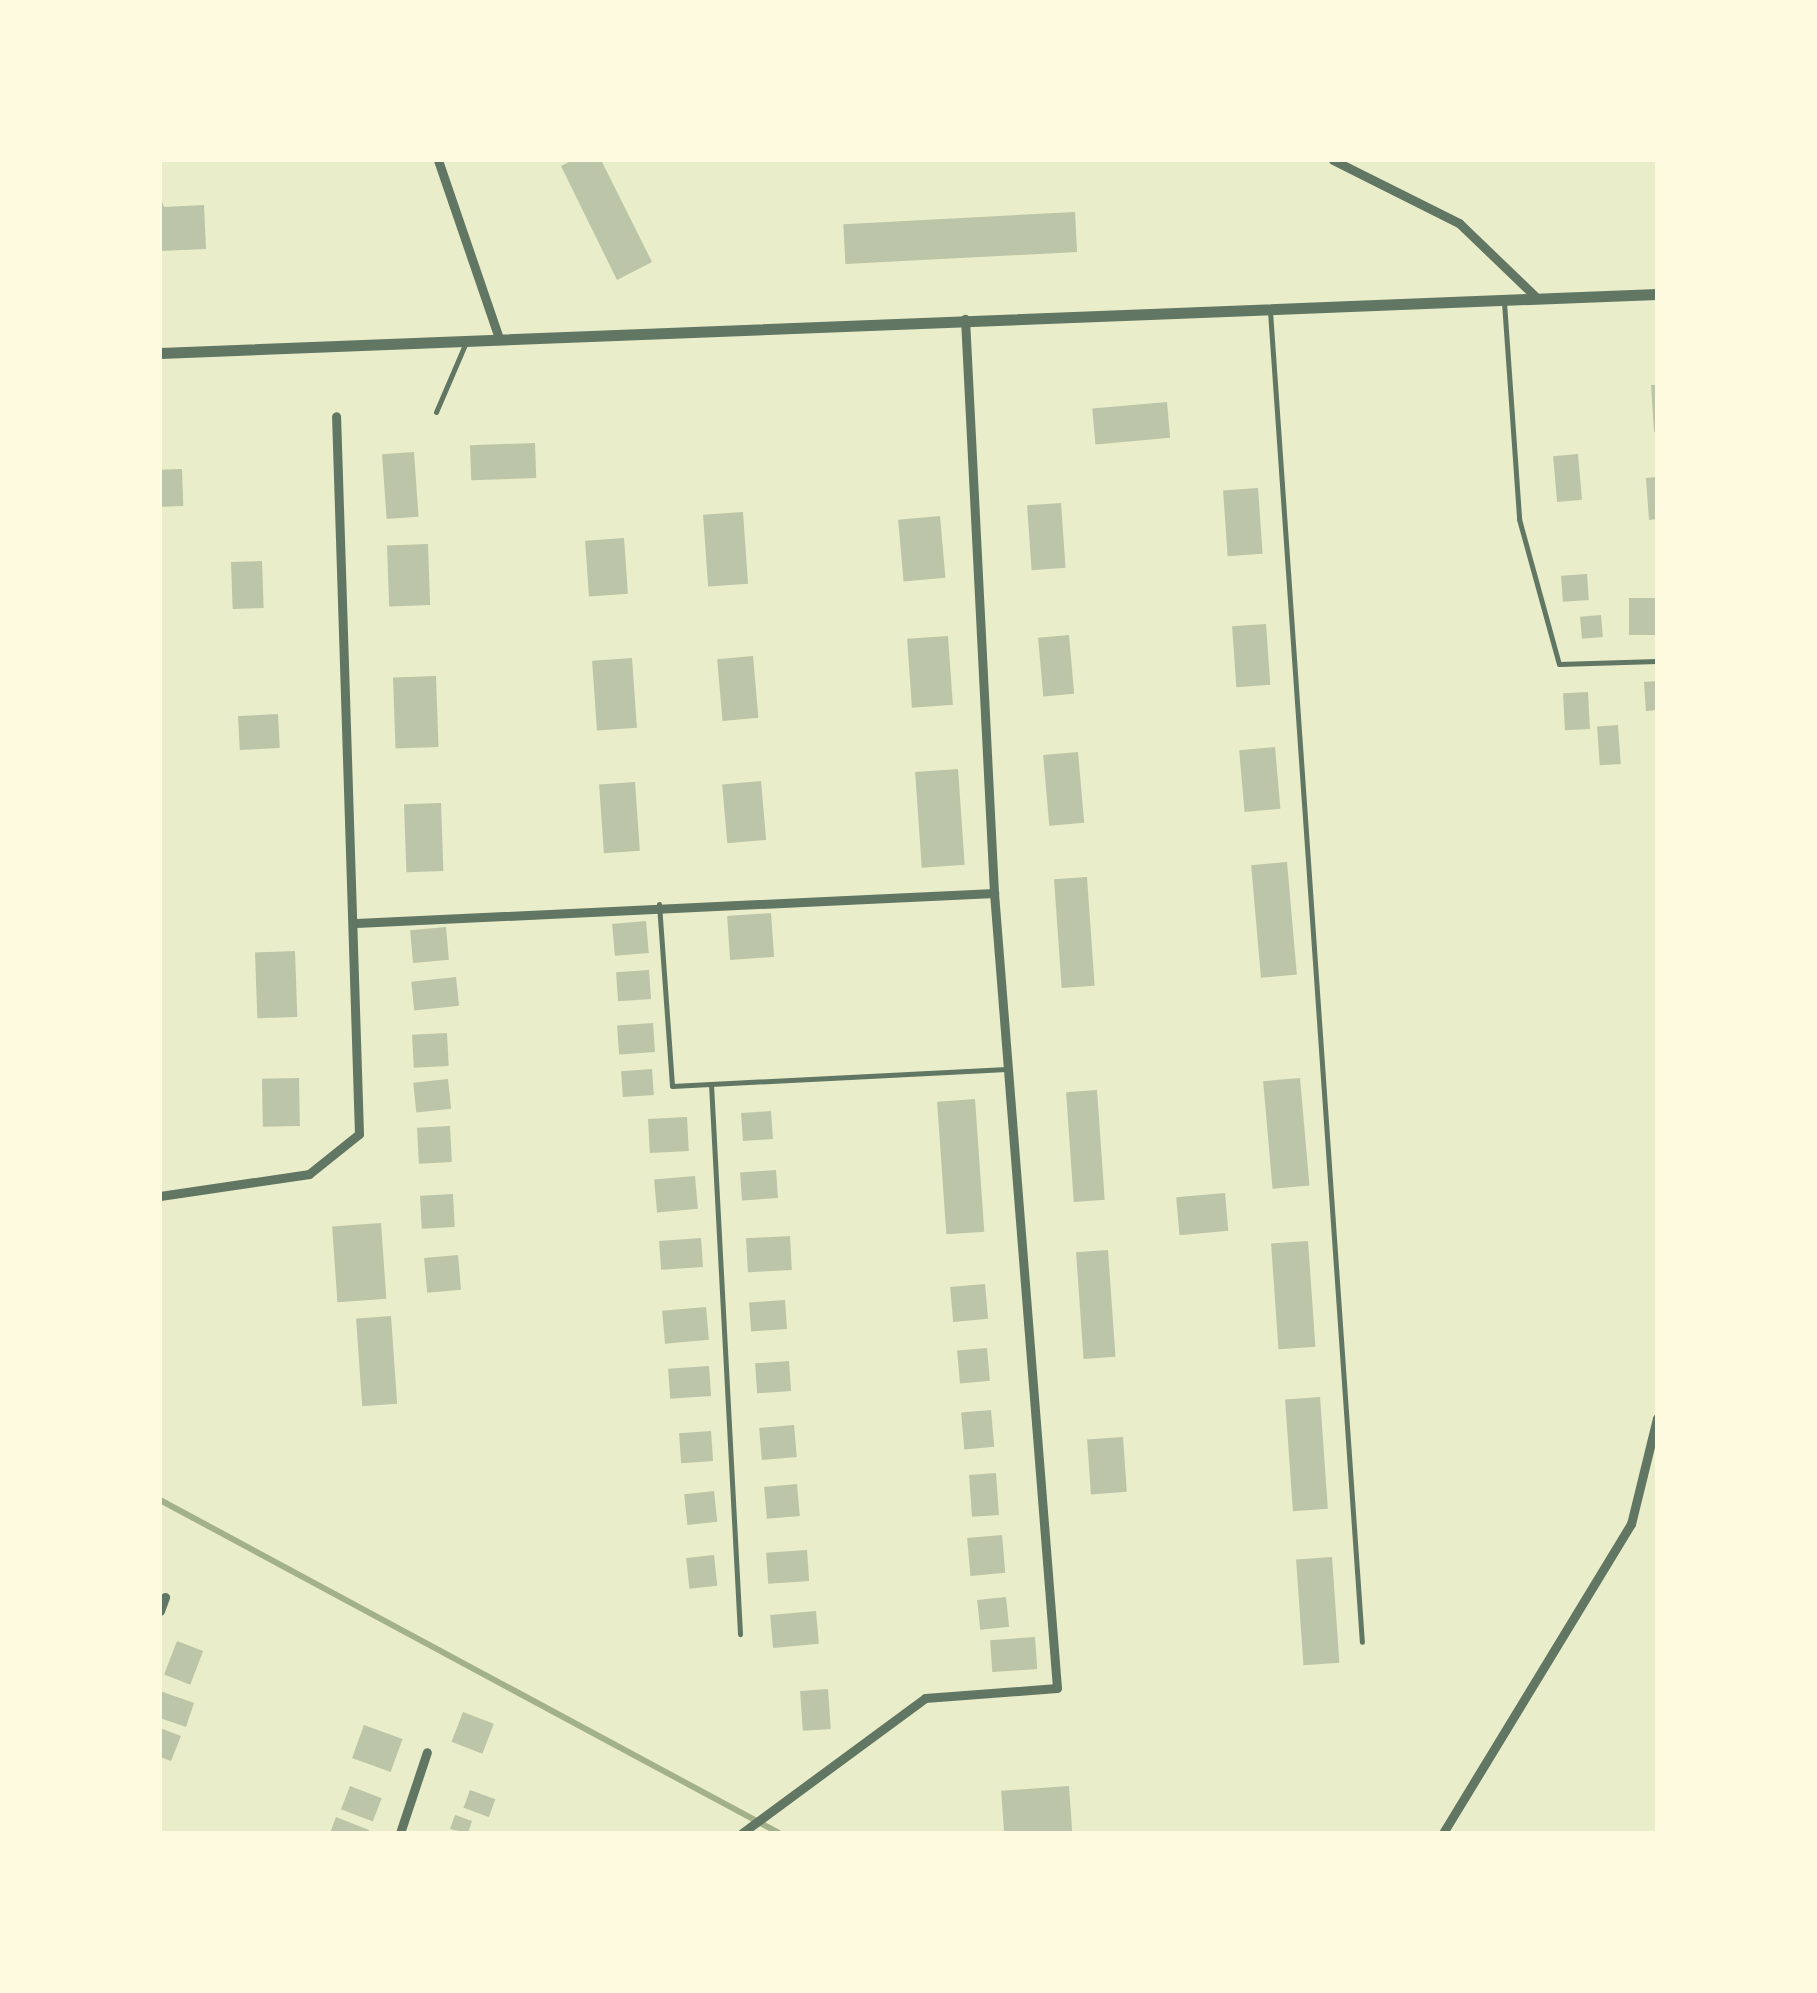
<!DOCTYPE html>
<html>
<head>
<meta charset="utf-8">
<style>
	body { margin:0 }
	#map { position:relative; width:1817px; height:1993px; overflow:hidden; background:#e9edc9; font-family:"Golos Text",sans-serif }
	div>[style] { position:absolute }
	.stream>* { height:6px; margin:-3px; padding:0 3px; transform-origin:3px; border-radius:3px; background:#a3b18a }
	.building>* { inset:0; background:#bcc5a7; transform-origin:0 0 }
	.service>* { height:5px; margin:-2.5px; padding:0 2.5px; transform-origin:2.5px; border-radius:2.5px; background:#617663 }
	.minor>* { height:9px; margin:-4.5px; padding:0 4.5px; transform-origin:4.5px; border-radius:4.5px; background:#617663 }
	.tertiary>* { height:11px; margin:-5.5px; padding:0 5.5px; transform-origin:5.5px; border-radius:5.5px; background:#617663 }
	span { translate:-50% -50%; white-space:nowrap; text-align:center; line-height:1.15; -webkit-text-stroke:10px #fefae0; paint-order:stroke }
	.frame { position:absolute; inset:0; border:162px solid #fefae0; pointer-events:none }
</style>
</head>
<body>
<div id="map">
	<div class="stream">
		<i style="left:160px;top:1500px;width:703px;rotate:28.28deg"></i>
	</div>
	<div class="building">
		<i style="clip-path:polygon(573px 160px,601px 160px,652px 262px,617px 280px,561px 166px)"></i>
		<i style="clip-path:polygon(160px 196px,164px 207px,204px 205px,206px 249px,160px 251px)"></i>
		<i style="left:1075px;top:212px;width:40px;height:232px;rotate:87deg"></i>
		<i style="clip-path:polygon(1651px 385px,1657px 385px,1657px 431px,1654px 432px)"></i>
		<i style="left:1167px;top:402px;width:36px;height:75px;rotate:85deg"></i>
		<i style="left:535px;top:443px;width:35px;height:65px;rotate:88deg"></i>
		<i style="left:414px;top:452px;width:65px;height:32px;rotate:86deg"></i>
		<i style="left:1578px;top:454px;width:46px;height:25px;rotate:85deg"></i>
		<i style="left:182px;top:469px;width:37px;height:22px;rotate:88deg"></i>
		<i style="clip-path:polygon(1657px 477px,1657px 519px,1649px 520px,1646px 478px)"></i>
		<i style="left:1258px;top:488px;width:66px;height:35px;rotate:86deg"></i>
		<i style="left:1061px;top:503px;width:65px;height:34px;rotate:86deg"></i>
		<i style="left:743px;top:512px;width:72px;height:40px;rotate:86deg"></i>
		<i style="left:940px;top:516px;width:62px;height:42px;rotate:85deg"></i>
		<i style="left:624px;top:538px;width:56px;height:39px;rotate:86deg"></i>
		<i style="left:428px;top:544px;width:61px;height:41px;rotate:88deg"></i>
		<i style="left:262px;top:561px;width:47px;height:31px;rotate:88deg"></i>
		<i style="left:1587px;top:574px;width:26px;height:26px;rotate:86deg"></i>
		<i style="left:1657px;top:598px;width:37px;height:28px;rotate:90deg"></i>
		<i style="left:1601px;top:615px;width:22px;height:21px;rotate:85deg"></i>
		<i style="left:1266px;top:624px;width:61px;height:34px;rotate:86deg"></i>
		<i style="left:1069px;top:635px;width:59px;height:31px;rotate:85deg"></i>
		<i style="left:948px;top:636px;width:69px;height:41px;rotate:86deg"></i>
		<i style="left:753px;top:656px;width:62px;height:36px;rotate:85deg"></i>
		<i style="left:632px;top:658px;width:70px;height:40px;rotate:86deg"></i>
		<i style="left:436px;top:676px;width:71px;height:43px;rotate:88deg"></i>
		<i style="clip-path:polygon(1657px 681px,1657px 710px,1646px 711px,1644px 682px)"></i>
		<i style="left:1588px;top:692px;width:37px;height:25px;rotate:87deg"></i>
		<i style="left:278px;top:714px;width:34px;height:40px;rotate:87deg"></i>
		<i style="left:1618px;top:725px;width:39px;height:21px;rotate:86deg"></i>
		<i style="left:1275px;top:747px;width:62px;height:36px;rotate:85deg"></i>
		<i style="left:1078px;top:752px;width:71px;height:35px;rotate:85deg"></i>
		<i style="left:958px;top:769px;width:96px;height:43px;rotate:86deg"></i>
		<i style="left:761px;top:781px;width:59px;height:39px;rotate:85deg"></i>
		<i style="left:635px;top:782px;width:69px;height:36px;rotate:86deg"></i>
		<i style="left:441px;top:803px;width:68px;height:37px;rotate:88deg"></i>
		<i style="left:1287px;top:862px;width:113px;height:36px;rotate:85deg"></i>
		<i style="left:1087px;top:877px;width:109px;height:33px;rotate:86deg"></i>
		<i style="left:771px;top:913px;width:44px;height:44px;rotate:86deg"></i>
		<i style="left:646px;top:921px;width:32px;height:34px;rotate:85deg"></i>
		<i style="left:446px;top:927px;width:33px;height:36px;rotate:85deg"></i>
		<i style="left:295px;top:951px;width:66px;height:40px;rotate:88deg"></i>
		<i style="left:649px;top:970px;width:29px;height:33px;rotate:86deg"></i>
		<i style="left:456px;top:977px;width:29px;height:45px;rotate:84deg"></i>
		<i style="left:653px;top:1023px;width:29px;height:36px;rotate:86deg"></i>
		<i style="left:447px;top:1033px;width:33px;height:35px;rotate:87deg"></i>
		<i style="left:652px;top:1069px;width:26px;height:31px;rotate:86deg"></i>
		<i style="left:299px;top:1078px;width:48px;height:37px;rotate:89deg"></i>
		<i style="left:1300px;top:1078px;width:108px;height:37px;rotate:85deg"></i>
		<i style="left:448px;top:1079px;width:30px;height:35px;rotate:84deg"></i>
		<i style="left:1097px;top:1090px;width:110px;height:31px;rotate:86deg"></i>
		<i style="left:975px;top:1099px;width:133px;height:38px;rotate:86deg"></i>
		<i style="left:771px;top:1111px;width:28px;height:30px;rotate:86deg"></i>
		<i style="left:687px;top:1117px;width:34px;height:39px;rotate:87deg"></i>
		<i style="left:450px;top:1126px;width:36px;height:33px;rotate:87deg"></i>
		<i style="left:776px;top:1170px;width:28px;height:36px;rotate:86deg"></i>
		<i style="left:695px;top:1176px;width:33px;height:41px;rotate:85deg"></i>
		<i style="left:1225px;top:1193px;width:38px;height:49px;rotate:85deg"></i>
		<i style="left:453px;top:1194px;width:33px;height:33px;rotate:87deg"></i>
		<i style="left:381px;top:1223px;width:76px;height:49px;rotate:86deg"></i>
		<i style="left:790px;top:1236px;width:34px;height:44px;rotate:87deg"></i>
		<i style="left:701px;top:1238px;width:29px;height:42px;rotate:86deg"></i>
		<i style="left:1308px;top:1241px;width:106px;height:37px;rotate:86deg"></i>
		<i style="left:1108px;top:1250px;width:107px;height:32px;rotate:86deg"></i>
		<i style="left:458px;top:1255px;width:35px;height:34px;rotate:85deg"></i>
		<i style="left:985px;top:1284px;width:35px;height:35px;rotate:85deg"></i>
		<i style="left:785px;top:1300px;width:29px;height:36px;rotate:86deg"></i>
		<i style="left:706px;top:1307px;width:33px;height:44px;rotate:85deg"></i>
		<i style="left:391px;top:1316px;width:88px;height:35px;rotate:86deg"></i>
		<i style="left:987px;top:1348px;width:33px;height:30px;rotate:85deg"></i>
		<i style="left:789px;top:1361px;width:30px;height:34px;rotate:86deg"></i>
		<i style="left:709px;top:1366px;width:30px;height:41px;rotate:86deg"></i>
		<i style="left:1320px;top:1397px;width:112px;height:35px;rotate:86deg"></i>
		<i style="left:991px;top:1410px;width:37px;height:30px;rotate:85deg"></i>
		<i style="left:794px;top:1425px;width:32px;height:35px;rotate:85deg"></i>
		<i style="left:711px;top:1431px;width:30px;height:32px;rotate:86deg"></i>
		<i style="left:1123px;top:1437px;width:55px;height:36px;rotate:86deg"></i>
		<i style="left:996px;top:1473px;width:42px;height:27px;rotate:86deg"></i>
		<i style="left:797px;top:1484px;width:32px;height:33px;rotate:85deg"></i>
		<i style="left:714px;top:1491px;width:31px;height:30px;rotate:84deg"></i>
		<i style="left:1002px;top:1535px;width:38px;height:35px;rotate:85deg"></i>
		<i style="left:807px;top:1550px;width:31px;height:41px;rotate:86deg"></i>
		<i style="left:714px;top:1555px;width:31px;height:28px;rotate:84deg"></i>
		<i style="left:1332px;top:1557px;width:106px;height:36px;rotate:86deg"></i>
		<i style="left:1006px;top:1597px;width:30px;height:29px;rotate:84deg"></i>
		<i style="left:816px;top:1611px;width:33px;height:46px;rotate:85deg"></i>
		<i style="left:1035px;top:1637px;width:32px;height:45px;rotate:86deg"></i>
		<i style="left:177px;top:1641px;width:28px;height:36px;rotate:21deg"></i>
		<i style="left:828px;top:1689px;width:40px;height:28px;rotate:86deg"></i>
		<i style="clip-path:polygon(160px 1691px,194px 1703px,186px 1727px,160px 1718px)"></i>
		<i style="left:463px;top:1712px;width:33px;height:32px;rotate:21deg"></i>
		<i style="left:364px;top:1725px;width:41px;height:35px;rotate:20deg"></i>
		<i style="clip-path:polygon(160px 1728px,181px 1736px,171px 1761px,160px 1757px)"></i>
		<i style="left:350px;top:1786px;width:34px;height:25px;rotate:21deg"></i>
		<i style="left:1069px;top:1786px;width:47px;height:68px;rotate:86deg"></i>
		<i style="left:470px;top:1790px;width:27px;height:19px;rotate:20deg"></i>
		<i style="clip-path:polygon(455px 1815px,472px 1821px,468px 1833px,450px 1829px)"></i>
		<i style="clip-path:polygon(336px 1817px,369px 1830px,368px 1833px,330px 1833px)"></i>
	</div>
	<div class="service">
		<i style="left:1504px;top:302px;width:218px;rotate:86deg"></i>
		<i style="left:1519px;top:519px;width:150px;rotate:74.6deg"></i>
		<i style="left:1559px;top:664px;width:98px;rotate:-1.8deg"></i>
		<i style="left:1270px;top:311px;width:1334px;rotate:86.05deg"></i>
		<i style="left:436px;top:412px;width:76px;rotate:-66.8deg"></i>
		<i style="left:659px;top:904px;width:182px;rotate:85.9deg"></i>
		<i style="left:672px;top:1086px;width:335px;rotate:-2.9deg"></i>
		<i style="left:711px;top:1084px;width:551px;rotate:86.98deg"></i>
	</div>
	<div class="minor">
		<i style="left:438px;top:160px;width:188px;rotate:71.1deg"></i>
		<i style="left:1333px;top:160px;width:141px;rotate:26.6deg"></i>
		<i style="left:1459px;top:223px;width:108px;rotate:43.9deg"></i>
		<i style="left:356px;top:923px;width:639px;rotate:-2.69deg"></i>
		<i style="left:160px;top:1196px;width:151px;rotate:-8.4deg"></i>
		<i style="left:309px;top:1174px;width:64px;rotate:-38.7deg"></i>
		<i style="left:359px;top:1134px;width:718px;rotate:-91.83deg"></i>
		<i style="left:160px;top:1611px;width:15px;rotate:-70deg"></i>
		<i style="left:400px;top:1833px;width:85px;rotate:-71.6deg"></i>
		<i style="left:742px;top:1833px;width:227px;rotate:-36.4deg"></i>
		<i style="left:925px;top:1698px;width:132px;rotate:-4.3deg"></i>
		<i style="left:1057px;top:1688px;width:797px;rotate:-94.53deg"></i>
		<i style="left:994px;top:893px;width:575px;rotate:-92.89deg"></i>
		<i style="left:1443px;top:1833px;width:362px;rotate:-58.7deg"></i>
		<i style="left:1631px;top:1524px;width:109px;rotate:-76.2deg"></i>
	</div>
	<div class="tertiary">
		<i style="left:160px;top:353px;width:1498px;rotate:-2.26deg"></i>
	</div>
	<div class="frame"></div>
</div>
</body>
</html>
